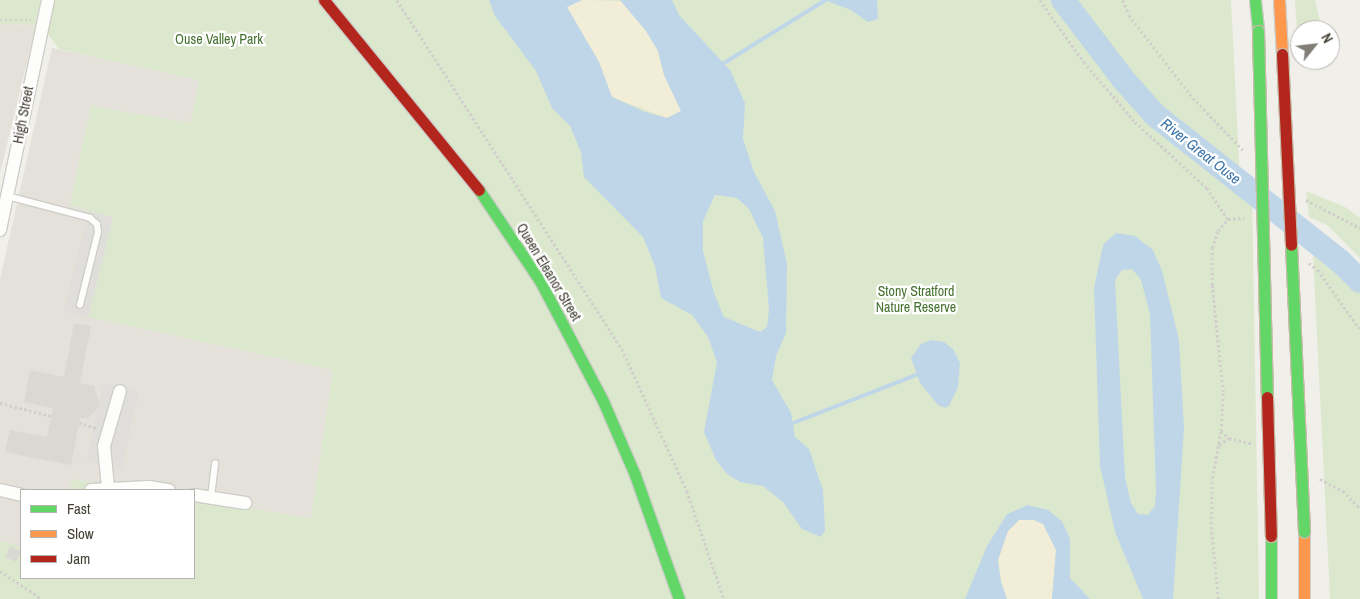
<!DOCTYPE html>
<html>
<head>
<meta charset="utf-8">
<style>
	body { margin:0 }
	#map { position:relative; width:1360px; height:599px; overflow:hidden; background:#f0efea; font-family:"Archivo Narrow",sans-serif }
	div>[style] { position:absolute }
	.residential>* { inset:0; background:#e3e1d9 }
	.green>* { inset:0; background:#dce8cd }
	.sand>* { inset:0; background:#f2edd7 }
	.parking>* { inset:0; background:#dfdeda; transform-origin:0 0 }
	.water>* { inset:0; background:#bfd6e9 }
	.stream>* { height:4px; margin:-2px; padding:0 2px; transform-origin:2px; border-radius:2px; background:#bfd6e9 }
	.river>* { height:24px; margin:-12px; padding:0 12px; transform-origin:12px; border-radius:12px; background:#bfd6e9 }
	.building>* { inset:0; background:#d9d8d3; transform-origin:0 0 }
	.path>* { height:2.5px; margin-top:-1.25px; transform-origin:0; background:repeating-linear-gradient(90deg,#d1cecb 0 2.5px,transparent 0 5px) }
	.roads { filter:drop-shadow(1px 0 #cecdc8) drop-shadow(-1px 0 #cecdc8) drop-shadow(0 1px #cecdc8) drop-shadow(0 -1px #cecdc8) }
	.lane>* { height:6px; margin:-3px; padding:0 3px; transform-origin:3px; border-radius:3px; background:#fdfdfc }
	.street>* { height:12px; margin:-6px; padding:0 6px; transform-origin:6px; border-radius:6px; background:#fdfdfc }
	.fast>* { height:11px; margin:-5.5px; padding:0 5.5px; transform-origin:5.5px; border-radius:5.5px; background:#63d668 }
	.slow>* { height:11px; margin:-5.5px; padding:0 5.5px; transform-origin:5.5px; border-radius:5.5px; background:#ff974d }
	.jam>* { height:11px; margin:-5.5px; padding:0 5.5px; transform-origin:5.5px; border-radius:5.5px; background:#b3261e }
	.bridges { filter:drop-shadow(1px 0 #c5bca8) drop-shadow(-1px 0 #c5bca8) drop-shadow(0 1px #c5bca8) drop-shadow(0 -1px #c5bca8) }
	.fast-bridge>* { height:11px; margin:-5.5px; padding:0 5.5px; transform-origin:5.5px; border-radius:5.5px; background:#63d668 }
	.jam-bridge>* { height:11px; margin:-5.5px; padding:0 5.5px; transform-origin:5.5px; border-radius:5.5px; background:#b3261e }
	span { translate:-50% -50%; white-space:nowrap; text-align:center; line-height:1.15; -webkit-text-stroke:4.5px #fff; paint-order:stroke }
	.park-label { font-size:14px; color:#457130 }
	.street-label { font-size:14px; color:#454137 }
	.water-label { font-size:15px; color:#3b73a7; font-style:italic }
	.legend { position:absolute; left:20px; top:489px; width:175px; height:90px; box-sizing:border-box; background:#fff; border:1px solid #b5b3af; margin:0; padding:6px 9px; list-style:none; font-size:15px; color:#454137 }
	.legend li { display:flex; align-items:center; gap:10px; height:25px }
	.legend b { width:25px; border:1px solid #b5b3af }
	.north { position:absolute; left:1290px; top:20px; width:50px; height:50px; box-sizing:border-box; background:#fff; border:1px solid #b5b3af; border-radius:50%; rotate:61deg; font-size:14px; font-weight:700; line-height:20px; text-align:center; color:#454137 }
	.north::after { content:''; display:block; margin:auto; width:18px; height:22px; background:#817e76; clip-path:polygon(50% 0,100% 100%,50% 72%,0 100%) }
</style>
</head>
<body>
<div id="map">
	<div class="residential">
		<i style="clip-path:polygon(0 24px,36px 25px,0 173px)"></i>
		<i style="clip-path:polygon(52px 48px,199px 79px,191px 123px,91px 106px,89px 211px,66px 312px,334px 367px,311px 519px,194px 498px,194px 490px,143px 490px,72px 479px,70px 490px,21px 490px,21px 578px,0 599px,0 279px)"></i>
	</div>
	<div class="green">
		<i style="clip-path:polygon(0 0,1231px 0,1240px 182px,1252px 191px,1259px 599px,0 599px,0 541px,21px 546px,21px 578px,194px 578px,194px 498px,311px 519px,333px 370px,66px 312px,89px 211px,70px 204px,91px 106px,191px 123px,199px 80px,59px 49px,44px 29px,36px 25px,0 24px)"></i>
		<i style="clip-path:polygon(1295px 0,1315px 0,1322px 30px,1300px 30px,1302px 60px,1299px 62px)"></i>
		<i style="clip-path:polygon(1306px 191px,1345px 207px,1360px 218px,1360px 258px,1327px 225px,1309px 217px)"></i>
		<i style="clip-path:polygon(1312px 234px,1338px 257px,1360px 287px,1360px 599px,1330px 599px)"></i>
		<i style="clip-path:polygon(72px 479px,143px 490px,70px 490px)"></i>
	</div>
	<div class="sand">
		<i style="clip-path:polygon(582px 0,621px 1px,646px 31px,658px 51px,664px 75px,681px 111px,667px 118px,612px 97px,599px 62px,567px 7px)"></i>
		<i style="clip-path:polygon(1019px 520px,1034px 520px,1043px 524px,1051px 537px,1056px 550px,1052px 599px,1007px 599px,1001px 582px,998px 560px,1008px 531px)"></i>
	</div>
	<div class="parking">
		<i style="left:89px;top:211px;width:25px;height:104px;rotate:14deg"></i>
		<i style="left:104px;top:384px;width:36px;height:79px;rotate:13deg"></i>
	</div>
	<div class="water">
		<i style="clip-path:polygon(evenodd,489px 0,582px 0,567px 7px,599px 62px,612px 97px,645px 112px,667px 118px,681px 111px,664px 75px,658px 51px,646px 31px,620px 0,672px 0,679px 15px,730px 70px,745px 103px,743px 139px,754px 172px,775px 211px,787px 264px,786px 333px,776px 356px,772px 380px,791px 413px,795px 437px,809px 449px,823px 490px,825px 530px,821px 537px,802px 529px,783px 502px,763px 486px,740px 482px,727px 474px,716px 460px,704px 432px,717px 362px,708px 337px,692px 315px,661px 298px,655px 266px,643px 237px,584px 177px,581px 152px,570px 126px,552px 108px,536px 71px,495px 16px,489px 0,715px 195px,737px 198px,749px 209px,763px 238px,769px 310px,767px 327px,760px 332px,724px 317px,714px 293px,703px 251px,703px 221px,715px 195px)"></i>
		<i style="clip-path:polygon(824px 0,877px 0,878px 19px,868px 22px,851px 10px)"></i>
		<i style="clip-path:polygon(evenodd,1116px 233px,1135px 236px,1153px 250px,1162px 271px,1179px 340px,1184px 428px,1173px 599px,1143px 599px,1115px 532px,1100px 466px,1094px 288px,1103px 245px,1116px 233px,1132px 269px,1141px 280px,1150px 314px,1156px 491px,1155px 506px,1148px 515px,1138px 514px,1131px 503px,1125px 477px,1115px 280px,1122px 270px,1132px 269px)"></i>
		<i style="clip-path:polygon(932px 340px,944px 342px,953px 349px,960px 363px,958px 387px,949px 406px,945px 408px,938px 405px,920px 383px,911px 358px,921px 344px)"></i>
		<i style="clip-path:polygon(1028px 505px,1048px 510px,1062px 521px,1070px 539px,1070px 578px,1090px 599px,1052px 599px,1056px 550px,1043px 524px,1034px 520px,1019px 520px,1008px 531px,998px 560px,1001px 582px,1007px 599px,965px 599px,987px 546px,1007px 514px)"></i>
	</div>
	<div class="stream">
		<i style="left:724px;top:63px;width:118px;rotate:-31.8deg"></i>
		<i style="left:793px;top:423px;width:132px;rotate:-21.3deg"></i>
	</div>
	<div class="river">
		<i style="left:1063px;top:0;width:99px;rotate:52.8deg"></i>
		<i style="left:1123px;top:79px;width:48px;rotate:48.4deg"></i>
		<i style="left:1155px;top:115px;width:236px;rotate:38.3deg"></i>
		<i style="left:1340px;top:261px;width:28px;rotate:45deg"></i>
	</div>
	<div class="building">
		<i style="clip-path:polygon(74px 323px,91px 326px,80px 383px,94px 386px,100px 406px,88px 418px,80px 418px,71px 465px,5px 452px,10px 430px,47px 437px,53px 408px,24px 402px,30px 370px,64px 377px)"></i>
		<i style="left:10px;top:546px;width:12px;height:12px;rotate:24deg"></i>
	</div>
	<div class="path">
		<i style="left:397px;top:0;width:415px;rotate:57.2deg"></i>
		<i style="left:622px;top:349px;width:156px;rotate:65.4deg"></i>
		<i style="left:687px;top:491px;width:114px;rotate:71.1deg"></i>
		<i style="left:1040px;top:0;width:76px;rotate:54.6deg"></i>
		<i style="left:1084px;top:62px;width:79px;rotate:49.6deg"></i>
		<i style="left:1135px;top:122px;width:98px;rotate:42.5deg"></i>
		<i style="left:1207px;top:188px;width:37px;rotate:56deg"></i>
		<i style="left:1123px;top:0;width:16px;rotate:68deg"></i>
		<i style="left:1129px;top:15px;width:105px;rotate:52.4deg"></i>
		<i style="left:1193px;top:98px;width:72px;rotate:46.1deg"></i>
		<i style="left:0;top:20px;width:31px"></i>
		<i style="left:1306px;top:200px;width:61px;rotate:27.4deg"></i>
		<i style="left:1309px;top:263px;width:11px;rotate:38deg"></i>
		<i style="left:1318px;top:270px;width:72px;rotate:54.6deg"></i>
		<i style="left:0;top:403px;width:53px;rotate:14.3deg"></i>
		<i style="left:79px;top:423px;width:19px;rotate:16deg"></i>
		<i style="left:1221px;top:431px;width:11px;rotate:41deg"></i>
		<i style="left:1229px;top:438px;width:23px;rotate:13deg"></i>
		<i style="left:1219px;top:445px;width:12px;rotate:-35deg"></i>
		<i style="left:1320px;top:479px;width:26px;rotate:28deg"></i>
		<i style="left:1343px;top:491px;width:24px;rotate:45deg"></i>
		<i style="left:0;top:571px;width:50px;rotate:33.7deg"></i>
		<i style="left:1218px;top:599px;width:75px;rotate:-95.3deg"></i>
		<i style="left:1211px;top:524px;width:46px;rotate:-88.8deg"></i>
		<i style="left:1212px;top:478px;width:48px;rotate:-79.2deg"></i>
		<i style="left:1221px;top:431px;width:39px;rotate:-87deg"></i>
		<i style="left:1223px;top:392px;width:108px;rotate:-95.9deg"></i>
		<i style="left:1212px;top:285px;width:37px;rotate:-90deg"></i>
		<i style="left:1212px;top:248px;width:18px;rotate:-71deg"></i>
		<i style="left:1218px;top:231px;width:16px;rotate:-50deg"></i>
		<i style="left:1228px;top:219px;width:16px;rotate:-4deg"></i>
	</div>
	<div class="roads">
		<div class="lane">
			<i style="left:7px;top:196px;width:86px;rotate:14.8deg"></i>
			<i style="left:90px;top:218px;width:9px;rotate:41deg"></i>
			<i style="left:97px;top:224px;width:8px;rotate:83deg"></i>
			<i style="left:98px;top:232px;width:75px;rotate:103.9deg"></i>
			<i style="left:211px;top:497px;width:34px;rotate:-83deg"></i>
		</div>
		<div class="street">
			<i style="left:0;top:230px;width:235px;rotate:-78.2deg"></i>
			<i style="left:108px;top:487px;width:41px;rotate:-95.6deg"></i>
			<i style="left:104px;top:446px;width:57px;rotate:-73.8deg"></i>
			<i style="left:0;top:490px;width:22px;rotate:13deg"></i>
			<i style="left:91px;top:490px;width:58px;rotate:-3deg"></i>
			<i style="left:149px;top:487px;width:20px;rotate:9deg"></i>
			<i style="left:194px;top:495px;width:52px;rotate:8.9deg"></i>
		</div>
		<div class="fast">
			<i style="left:1255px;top:0;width:31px;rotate:84deg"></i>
			<i style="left:479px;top:190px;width:110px;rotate:56.2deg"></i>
			<i style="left:540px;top:281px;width:136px;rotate:62.3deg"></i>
			<i style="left:603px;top:401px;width:81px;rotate:66.6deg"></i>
			<i style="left:635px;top:475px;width:132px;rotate:70.5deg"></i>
			<i style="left:1271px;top:536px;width:63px;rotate:90deg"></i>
		</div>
		<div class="slow">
			<i style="left:1279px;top:0;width:54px;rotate:86.8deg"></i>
			<i style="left:1304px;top:532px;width:67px;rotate:90deg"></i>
		</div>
		<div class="jam">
			<i style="left:324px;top:0;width:245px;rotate:50.8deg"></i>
		</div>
	</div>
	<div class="bridges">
		<div class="fast-bridge">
			<i style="left:1258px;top:31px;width:366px;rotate:88.6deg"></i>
			<i style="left:1291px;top:245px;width:287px;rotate:87.4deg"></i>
		</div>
		<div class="jam-bridge">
			<i style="left:1282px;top:54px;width:191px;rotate:87.3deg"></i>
			<i style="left:1267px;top:397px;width:139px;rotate:88.4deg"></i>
		</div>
	</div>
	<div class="park-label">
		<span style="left:219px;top:39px">Ouse Valley Park</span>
		<span style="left:916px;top:299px">Stony Stratford<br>Nature Reserve</span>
	</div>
	<div class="street-label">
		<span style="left:23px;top:115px;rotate:-79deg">High Street</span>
		<span style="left:549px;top:272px;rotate:59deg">Queen Eleanor Street</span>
	</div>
	<div class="water-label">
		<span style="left:1201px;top:151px;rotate:38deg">River Great Ouse</span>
	</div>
	<ul class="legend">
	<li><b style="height:6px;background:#63d668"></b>Fast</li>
	<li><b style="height:6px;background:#ff974d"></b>Slow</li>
	<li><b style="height:6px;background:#b3261e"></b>Jam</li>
	</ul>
	<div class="north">N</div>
</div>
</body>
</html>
